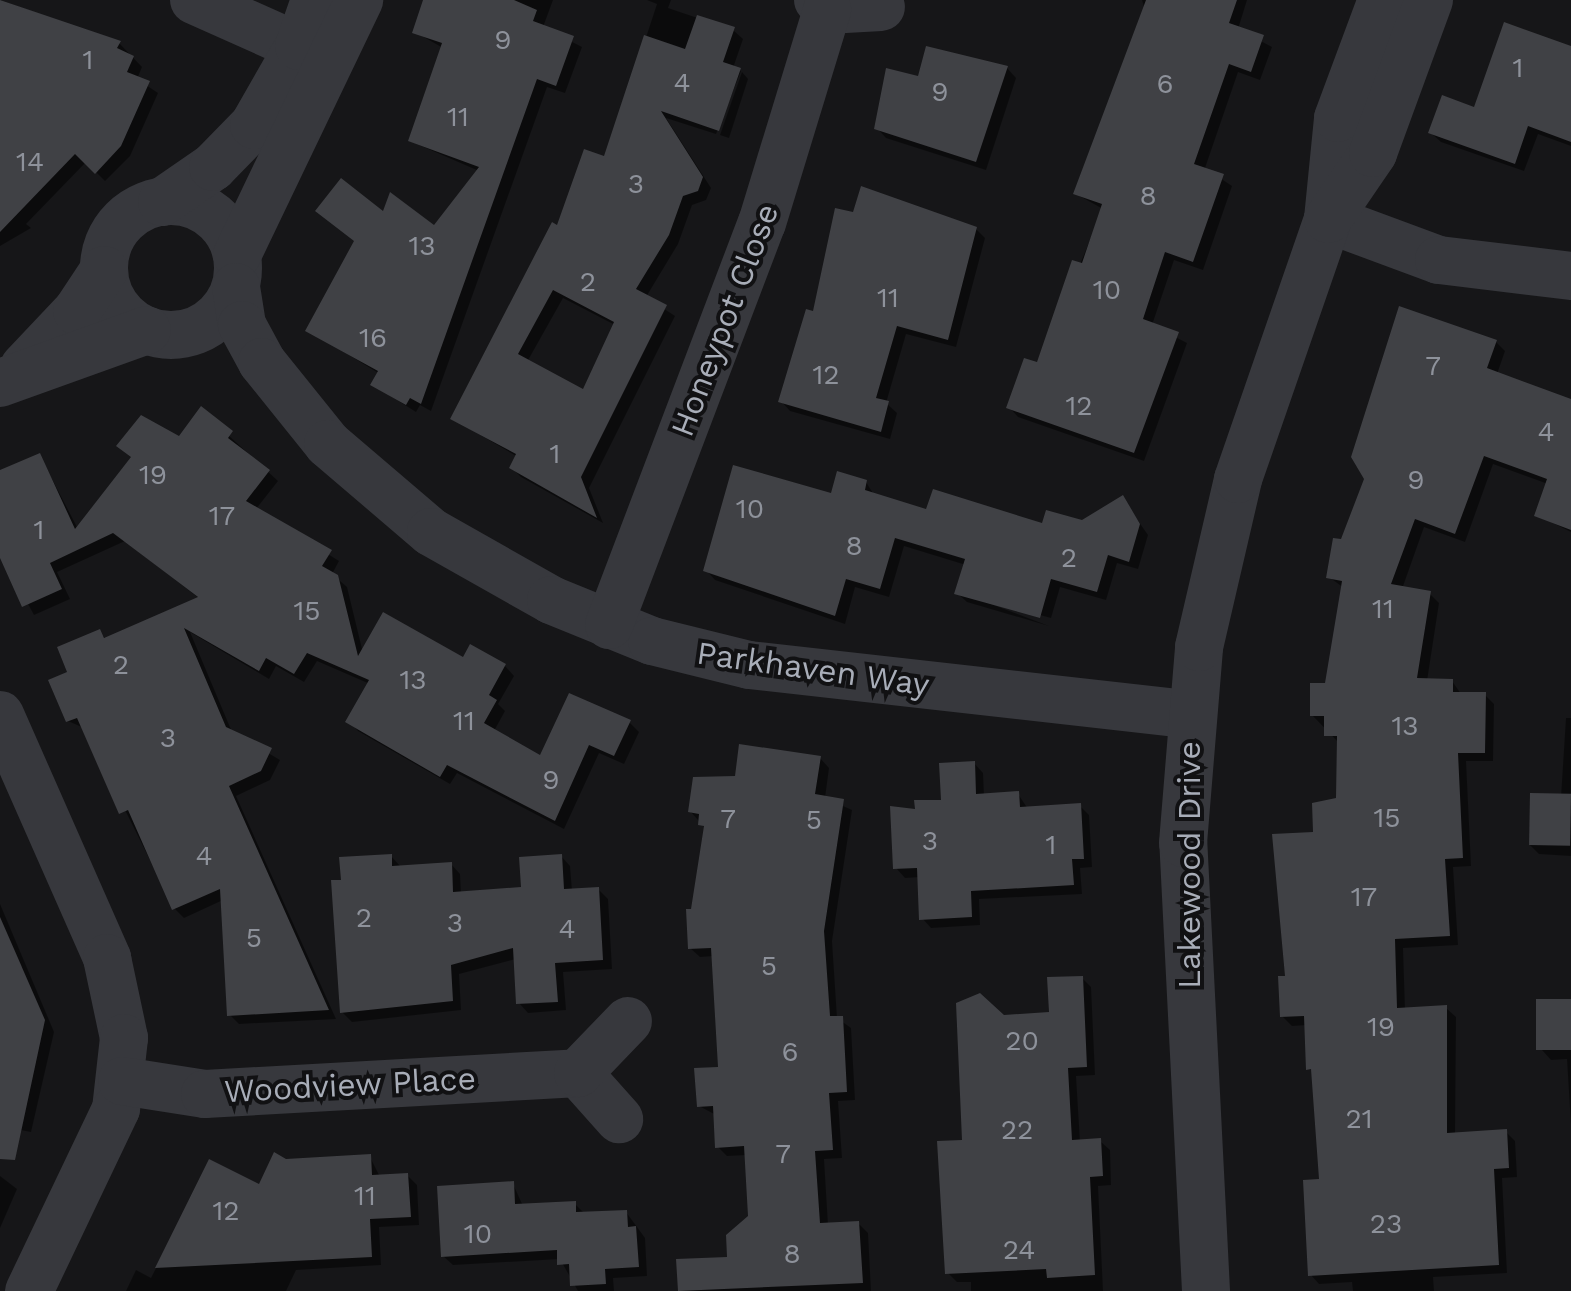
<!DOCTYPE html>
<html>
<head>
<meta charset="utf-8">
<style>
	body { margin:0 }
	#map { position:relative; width:1571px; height:1291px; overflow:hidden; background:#161618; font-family:"Work Sans",sans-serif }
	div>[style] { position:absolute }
	.shadow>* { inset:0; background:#0007 }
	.building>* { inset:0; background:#404145; transform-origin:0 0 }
	.minor>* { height:48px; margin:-24px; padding:0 24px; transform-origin:24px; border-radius:24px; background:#37383d }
	.minor>.ring { margin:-24px; padding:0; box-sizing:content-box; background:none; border:48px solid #37383d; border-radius:50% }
	span { translate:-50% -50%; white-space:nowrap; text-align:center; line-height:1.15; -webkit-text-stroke:8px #111113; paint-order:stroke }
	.number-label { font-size:28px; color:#8e929b }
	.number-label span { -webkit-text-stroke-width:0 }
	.street-label { font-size:32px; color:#a8adb8 }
</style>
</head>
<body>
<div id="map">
	<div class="shadow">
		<i style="clip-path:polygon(0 0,119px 43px,142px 67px,137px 79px,158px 93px,130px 156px,105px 181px,86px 162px,26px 224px,31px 228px,0 246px)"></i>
		<i style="clip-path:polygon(426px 0,553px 0,543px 27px,582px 47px,565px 93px,547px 87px,431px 411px,420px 405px,416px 412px,373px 385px,380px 374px,308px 330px,384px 215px,434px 229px,479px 171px,410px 141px,443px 48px,415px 32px)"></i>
		<i style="clip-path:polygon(evenodd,647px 0,671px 0,668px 8px,733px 30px,743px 39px,733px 68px,741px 71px,716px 134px,666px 118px,711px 188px,706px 200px,692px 205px,678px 244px,646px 297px,675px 316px,589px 488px,603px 523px,521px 477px,512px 468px,518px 457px,453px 419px,559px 228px,606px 159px,657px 4px,647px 0,563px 298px,615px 325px,584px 393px,527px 362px,563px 298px)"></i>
		<i style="clip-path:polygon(1142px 0,1247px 0,1238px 29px,1272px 47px,1260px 80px,1238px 72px,1205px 168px,1232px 186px,1203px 270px,1174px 260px,1152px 325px,1187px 343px,1144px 461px,1018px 417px,1009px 407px,1038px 365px,1103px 209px,1076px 194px,1145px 10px)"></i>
		<i style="clip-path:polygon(1571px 48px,1571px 146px,1538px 134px,1524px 171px,1441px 142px,1431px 133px)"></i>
		<i style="clip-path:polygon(1007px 68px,1016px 78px,986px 170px,886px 138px,877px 128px,920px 79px)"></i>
		<i style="clip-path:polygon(742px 72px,748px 79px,729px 138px,720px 135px)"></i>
		<i style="clip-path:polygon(976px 229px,985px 238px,956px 347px,906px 334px,886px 403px,897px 413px,890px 439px,790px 411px,781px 401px,814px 314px)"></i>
		<i style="clip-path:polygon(1496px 342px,1505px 351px,1497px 374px,1571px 402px,1571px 532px,1537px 515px,1548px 484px,1493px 464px,1465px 542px,1424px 527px,1402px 589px,1430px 594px,1439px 603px,1427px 681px,1452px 681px,1461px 694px,1485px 695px,1494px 704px,1493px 761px,1466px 761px,1471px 866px,1453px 867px,1458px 945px,1403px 948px,1405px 1010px,1446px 1008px,1456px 1017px,1455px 1135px,1506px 1132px,1515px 1141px,1517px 1177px,1502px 1178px,1507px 1273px,1433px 1277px,1434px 1291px,1353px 1291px,1352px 1282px,1319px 1284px,1310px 1274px,1322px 1182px,1314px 1074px,1307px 1025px,1292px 1026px,1282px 1016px,1315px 834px,1338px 800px,1340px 744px,1312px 715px,1328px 685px,1344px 588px,1329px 577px,1343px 542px)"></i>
		<i style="clip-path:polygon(201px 410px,278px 481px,256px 509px,339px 561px,332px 574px,347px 587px,363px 653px,464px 660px,471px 648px,505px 666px,514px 676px,498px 704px,505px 711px,494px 731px,541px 759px,629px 722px,639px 732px,624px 764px,599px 753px,564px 829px,457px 773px,450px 784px,358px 731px,349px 721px,370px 684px,317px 661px,304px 682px,276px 666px,269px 679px,190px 632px,232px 732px,280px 760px,270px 780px,236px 796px,336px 1019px,239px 1024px,229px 1014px,223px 900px,184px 918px,174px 908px,84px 728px,68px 721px,71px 673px,99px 632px,107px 640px,200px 599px,125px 541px,57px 572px,70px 599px,34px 615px,0 552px,0 473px,40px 456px,78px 529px,179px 439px)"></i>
		<i style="clip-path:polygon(866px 482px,874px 495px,928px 512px,1044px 526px,1082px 523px,1122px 498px,1148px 535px,1138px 569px,1117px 563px,1106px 600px,1060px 587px,1051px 618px,965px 594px,1049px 626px,967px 602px,957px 593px,966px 565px,904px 546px,889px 597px,855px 587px,845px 624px,715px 580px,706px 570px)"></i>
		<i style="clip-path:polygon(1566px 718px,1571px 718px,1571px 856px,1539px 854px,1529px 844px,1561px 797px)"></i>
		<i style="clip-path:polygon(820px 758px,829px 768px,825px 798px,852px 810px,832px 941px,837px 1018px,851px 1028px,855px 1100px,838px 1101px,842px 1158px,824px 1159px,828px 1225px,858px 1223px,868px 1233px,871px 1291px,680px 1291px,679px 1262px,730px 1260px,751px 1217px,747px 1155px,727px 1156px,718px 1147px,716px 1115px,699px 1106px,721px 1069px,714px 956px,700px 957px,690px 948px,706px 829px,690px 811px,737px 778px)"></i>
		<i style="clip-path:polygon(974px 763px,983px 773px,984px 796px,1018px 794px,1028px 809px,1080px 806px,1089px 815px,1092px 867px,1080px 868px,1082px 894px,979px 899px,980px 925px,931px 928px,922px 918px,920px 877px,905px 878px,896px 868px,917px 812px,943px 802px)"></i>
		<i style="clip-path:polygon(391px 856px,400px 866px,451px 864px,460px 874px,461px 894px,524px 889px,561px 856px,570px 866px,572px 891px,598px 889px,608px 899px,612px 969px,563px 972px,566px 1010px,528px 1013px,519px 1003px,516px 959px,459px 974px,461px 1010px,352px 1022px,342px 1012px,343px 882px)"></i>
		<i style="clip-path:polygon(0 904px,54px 1032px,31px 1132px,0 1126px)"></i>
		<i style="clip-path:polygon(1082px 978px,1091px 987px,1095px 1075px,1076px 1076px,1080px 1142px,1100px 1141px,1110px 1150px,1111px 1185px,1098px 1186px,1103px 1291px,971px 1291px,971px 1282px,957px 1282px,948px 1273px,965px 1142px,1003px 1017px,1051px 1015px)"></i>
		<i style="clip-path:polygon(1571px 1002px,1571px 1125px,1567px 1059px,1551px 1060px,1542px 1050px)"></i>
		<i style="clip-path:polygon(370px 1157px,380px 1177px,407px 1175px,417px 1185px,419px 1225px,379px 1227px,381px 1265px,296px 1270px,286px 1291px,126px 1291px,136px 1270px,151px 1278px,210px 1162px,260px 1187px,286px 1161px)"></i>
		<i style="clip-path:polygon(0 1176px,17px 1189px,0 1228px)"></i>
		<i style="clip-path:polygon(513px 1184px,523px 1206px,575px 1204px,585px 1214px,626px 1212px,645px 1238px,647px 1276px,613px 1278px,614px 1291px,578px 1291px,560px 1259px,453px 1265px,443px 1256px)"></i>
	</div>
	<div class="building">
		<i style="clip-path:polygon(0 0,121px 41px,117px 48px,134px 56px,127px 72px,150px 81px,121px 146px,95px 174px,75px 154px,0 232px)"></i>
		<i style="clip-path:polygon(423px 0,514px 0,537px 10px,533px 21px,574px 36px,556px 86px,537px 79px,421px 404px,410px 398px,406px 405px,370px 385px,378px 371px,305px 331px,354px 241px,315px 211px,341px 178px,383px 211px,390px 192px,434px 225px,479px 167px,408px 141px,442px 43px,412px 33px)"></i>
		<i style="clip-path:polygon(1146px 0,1237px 0,1229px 23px,1264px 35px,1251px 72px,1229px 64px,1194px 164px,1224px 174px,1193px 262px,1165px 252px,1143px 319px,1179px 332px,1134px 453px,1006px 408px,1024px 358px,1037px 362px,1072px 260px,1082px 263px,1102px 204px,1073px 194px)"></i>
		<i style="clip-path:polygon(evenodd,697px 15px,735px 27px,723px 62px,741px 68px,719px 131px,661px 111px,703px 177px,698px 191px,683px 196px,669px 235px,636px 289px,667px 305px,581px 477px,597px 518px,509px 468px,516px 454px,450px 419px,552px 222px,557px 225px,584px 149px,604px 156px,644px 35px,685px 49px,697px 15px,553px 290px,614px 322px,583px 389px,518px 354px,553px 290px)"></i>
		<i style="clip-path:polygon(1504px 22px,1571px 46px,1571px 142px,1528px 126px,1515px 164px,1428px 133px,1442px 95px,1474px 107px)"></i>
		<i style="clip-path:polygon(926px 46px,1008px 66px,976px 162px,874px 129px,886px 68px,918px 76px)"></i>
		<i style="clip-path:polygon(861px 186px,977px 227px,948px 340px,897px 326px,876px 398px,889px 401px,881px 432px,778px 402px,806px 309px,813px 311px,835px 208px,853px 212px)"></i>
		<i style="clip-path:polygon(1399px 306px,1497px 340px,1487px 368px,1571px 399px,1571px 530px,1534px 516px,1547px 479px,1484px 456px,1455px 534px,1415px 519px,1391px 584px,1431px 591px,1417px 678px,1453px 679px,1453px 692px,1486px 692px,1485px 753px,1458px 753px,1463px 858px,1445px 859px,1450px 936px,1395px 939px,1397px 1008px,1447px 1005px,1447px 1133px,1507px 1129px,1509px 1168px,1494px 1169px,1499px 1265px,1308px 1276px,1303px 1180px,1319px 1179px,1311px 1069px,1306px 1070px,1304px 1016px,1280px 1017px,1278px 976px,1285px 976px,1272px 834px,1313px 832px,1312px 803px,1336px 798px,1337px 736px,1324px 736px,1324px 716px,1310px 716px,1310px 683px,1325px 683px,1342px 581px,1326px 578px,1333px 538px,1341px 539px,1364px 479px,1351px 457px)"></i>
		<i style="clip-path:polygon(201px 406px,233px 431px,228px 438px,270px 470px,246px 501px,332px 550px,322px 566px,338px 575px,358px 656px,383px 612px,463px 657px,470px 644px,506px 664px,489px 695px,497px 700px,484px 723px,540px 755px,569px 693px,631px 720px,614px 756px,589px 745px,555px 821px,447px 765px,440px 777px,345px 722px,369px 680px,307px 653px,294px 674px,266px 658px,259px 671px,184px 628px,226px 727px,272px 748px,261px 771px,229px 786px,329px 1010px,227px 1016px,220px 889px,172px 910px,128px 810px,119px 814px,77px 718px,66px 722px,48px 680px,67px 672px,57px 647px,100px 629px,104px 638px,198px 597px,113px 533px,50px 563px,62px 589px,22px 607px,0 558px,0 470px,40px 453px,75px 529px,131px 457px,116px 446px,141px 415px,179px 436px)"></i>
		<i style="clip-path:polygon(733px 465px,831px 493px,837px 471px,867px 480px,865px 490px,926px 509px,933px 489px,1042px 523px,1046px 510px,1082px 520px,1123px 495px,1140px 524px,1129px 562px,1108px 555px,1097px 592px,1051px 579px,1040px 618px,954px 594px,965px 559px,895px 538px,880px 589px,846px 579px,835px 616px,703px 571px)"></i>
		<i style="clip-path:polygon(739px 744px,821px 756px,815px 794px,844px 799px,824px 931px,830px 1016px,843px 1016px,847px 1092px,829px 1093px,833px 1150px,815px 1151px,820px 1223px,859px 1221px,863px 1283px,678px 1291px,676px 1259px,727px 1257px,726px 1235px,748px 1216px,744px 1146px,715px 1148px,713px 1106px,697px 1107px,694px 1068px,718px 1067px,711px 948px,688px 949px,686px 909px,691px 909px,704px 826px,698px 825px,699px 814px,688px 812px,693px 777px,735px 776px)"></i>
		<i style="clip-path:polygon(975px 761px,976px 794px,1019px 791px,1020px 807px,1081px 803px,1084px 859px,1072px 859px,1074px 885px,971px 891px,972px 917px,919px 920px,917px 868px,893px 869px,890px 806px,915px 809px,914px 800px,941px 800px,939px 763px)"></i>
		<i style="left:1530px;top:793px;width:41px;height:52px;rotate:1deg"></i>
		<i style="clip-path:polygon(392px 854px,392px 866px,452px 862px,453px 892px,521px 887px,519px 857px,562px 854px,564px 889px,599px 887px,603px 960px,555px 963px,558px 1002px,516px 1004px,513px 948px,451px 965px,453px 1001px,340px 1013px,331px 880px,341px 880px,339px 857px)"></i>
		<i style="clip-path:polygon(0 917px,45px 1020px,15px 1160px,0 1159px)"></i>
		<i style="clip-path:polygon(1083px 976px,1087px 1067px,1068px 1068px,1072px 1140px,1101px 1138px,1103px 1176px,1090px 1177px,1095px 1275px,1047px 1278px,1046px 1269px,945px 1274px,937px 1141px,962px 1140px,956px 1003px,980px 993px,1004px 1015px,1049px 1012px,1047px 977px)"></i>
		<i style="left:1571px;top:999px;width:51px;height:35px;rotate:90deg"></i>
		<i style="clip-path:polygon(274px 1152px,286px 1159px,371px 1154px,372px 1175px,408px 1173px,411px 1217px,370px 1219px,372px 1257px,155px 1268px,209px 1159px,259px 1184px)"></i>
		<i style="clip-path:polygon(514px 1181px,515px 1204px,576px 1201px,576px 1212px,627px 1210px,628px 1227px,636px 1226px,639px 1267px,605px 1269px,606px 1284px,570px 1286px,569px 1264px,557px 1265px,557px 1250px,441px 1257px,437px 1186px)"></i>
	</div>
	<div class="minor">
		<i style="left:194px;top:0;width:147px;rotate:24.1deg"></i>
		<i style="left:818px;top:0;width:13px;rotate:48deg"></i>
		<i style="left:827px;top:10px;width:54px;rotate:-3.2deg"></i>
		<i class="ring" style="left:104px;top:201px;width:86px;height:86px"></i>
		<i style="left:162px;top:202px;width:62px;rotate:-34.5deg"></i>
		<i style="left:213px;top:167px;width:59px;rotate:-45.7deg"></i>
		<i style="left:254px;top:125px;width:91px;rotate:-60.3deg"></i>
		<i style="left:299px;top:46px;width:49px;rotate:-70.8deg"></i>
		<i style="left:1328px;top:219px;width:118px;rotate:20.3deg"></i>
		<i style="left:1439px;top:260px;width:133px;rotate:6.9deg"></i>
		<i style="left:1328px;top:219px;width:101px;rotate:-84.3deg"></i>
		<i style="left:1338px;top:118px;width:126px;rotate:-69.6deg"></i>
		<i style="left:237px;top:255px;width:283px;rotate:-64.4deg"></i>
		<i style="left:236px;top:287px;width:38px;rotate:81deg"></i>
		<i style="left:242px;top:325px;width:42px;rotate:61.6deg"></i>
		<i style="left:262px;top:362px;width:105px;rotate:51.2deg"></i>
		<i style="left:328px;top:444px;width:135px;rotate:40.5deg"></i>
		<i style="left:431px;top:532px;width:138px;rotate:29.5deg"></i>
		<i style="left:551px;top:600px;width:109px;rotate:22.1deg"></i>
		<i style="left:652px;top:641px;width:100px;rotate:13.9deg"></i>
		<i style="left:749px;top:665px;width:443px;rotate:6.4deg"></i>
		<i style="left:24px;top:367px;width:77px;rotate:-46.6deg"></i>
		<i style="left:77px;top:311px;width:49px;rotate:-56.6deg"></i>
		<i style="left:0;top:383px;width:156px;rotate:-19.8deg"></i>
		<i style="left:609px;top:625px;width:430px;rotate:-69.2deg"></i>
		<i style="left:762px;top:223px;width:223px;rotate:-73deg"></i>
		<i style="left:0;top:715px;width:266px;rotate:66.2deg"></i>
		<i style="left:107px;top:958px;width:82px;rotate:78deg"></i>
		<i style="left:124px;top:1038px;width:71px;rotate:96.4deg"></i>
		<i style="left:116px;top:1109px;width:202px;rotate:115.5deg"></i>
		<i style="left:578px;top:1073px;width:62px;rotate:48.3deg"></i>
		<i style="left:122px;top:1081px;width:84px;rotate:8.9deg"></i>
		<i style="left:205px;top:1094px;width:374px;rotate:-3.2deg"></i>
		<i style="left:578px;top:1073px;width:72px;rotate:-46.1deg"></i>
		<i style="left:1206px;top:1291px;width:449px;rotate:-92.9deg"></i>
		<i style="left:1183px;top:843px;width:197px;rotate:-85.3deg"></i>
		<i style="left:1199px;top:647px;width:172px;rotate:-76.9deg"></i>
		<i style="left:1238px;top:479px;width:275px;rotate:-70.9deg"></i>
		<i style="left:1328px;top:219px;width:80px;rotate:-55.7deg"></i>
		<i style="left:1373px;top:153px;width:163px;rotate:-69.9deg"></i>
	</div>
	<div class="number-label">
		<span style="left:503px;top:40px">9</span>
		<span style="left:88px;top:60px">1</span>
		<span style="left:1518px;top:68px">1</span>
		<span style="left:682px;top:83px">4</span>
		<span style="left:1165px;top:84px">6</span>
		<span style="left:940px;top:92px">9</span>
		<span style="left:458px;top:117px">11</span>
		<span style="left:30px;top:162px">14</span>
		<span style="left:636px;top:184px">3</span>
		<span style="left:1148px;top:196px">8</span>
		<span style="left:422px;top:246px">13</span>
		<span style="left:588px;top:282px">2</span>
		<span style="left:1107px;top:290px">10</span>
		<span style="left:888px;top:298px">11</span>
		<span style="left:373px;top:338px">16</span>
		<span style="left:1433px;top:366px">7</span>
		<span style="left:826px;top:375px">12</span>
		<span style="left:1079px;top:406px">12</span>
		<span style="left:1546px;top:432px">4</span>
		<span style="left:555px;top:454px">1</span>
		<span style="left:153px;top:475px">19</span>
		<span style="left:1416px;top:480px">9</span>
		<span style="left:750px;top:509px">10</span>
		<span style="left:222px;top:516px">17</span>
		<span style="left:39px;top:530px">1</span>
		<span style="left:854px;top:546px">8</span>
		<span style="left:1069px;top:558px">2</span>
		<span style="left:1383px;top:609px">11</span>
		<span style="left:307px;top:611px">15</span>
		<span style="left:121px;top:665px">2</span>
		<span style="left:413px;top:680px">13</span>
		<span style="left:464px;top:721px">11</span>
		<span style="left:1405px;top:726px">13</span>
		<span style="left:168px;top:738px">3</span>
		<span style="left:551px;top:780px">9</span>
		<span style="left:1387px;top:818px">15</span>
		<span style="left:728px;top:819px">7</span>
		<span style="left:814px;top:820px">5</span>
		<span style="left:930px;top:841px">3</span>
		<span style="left:1051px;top:845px">1</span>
		<span style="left:204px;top:856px">4</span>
		<span style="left:1364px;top:897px">17</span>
		<span style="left:364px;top:918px">2</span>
		<span style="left:455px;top:923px">3</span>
		<span style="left:567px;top:929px">4</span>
		<span style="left:254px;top:938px">5</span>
		<span style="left:769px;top:966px">5</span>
		<span style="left:1381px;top:1027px">19</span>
		<span style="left:1022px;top:1041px">20</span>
		<span style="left:790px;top:1052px">6</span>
		<span style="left:1359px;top:1119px">21</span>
		<span style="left:1017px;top:1130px">22</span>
		<span style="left:783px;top:1154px">7</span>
		<span style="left:365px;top:1196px">11</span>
		<span style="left:226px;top:1211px">12</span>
		<span style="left:1386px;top:1224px">23</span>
		<span style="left:478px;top:1234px">10</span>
		<span style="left:1019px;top:1250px">24</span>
		<span style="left:792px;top:1254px">8</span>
	</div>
	<div class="street-label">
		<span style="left:725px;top:320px;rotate:-69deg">Honeypot Close</span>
		<span style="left:813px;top:669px;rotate:8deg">Parkhaven Way</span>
		<span style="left:1189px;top:865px;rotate:-90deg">Lakewood Drive</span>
		<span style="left:350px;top:1085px;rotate:-3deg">Woodview Place</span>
	</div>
</div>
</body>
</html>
